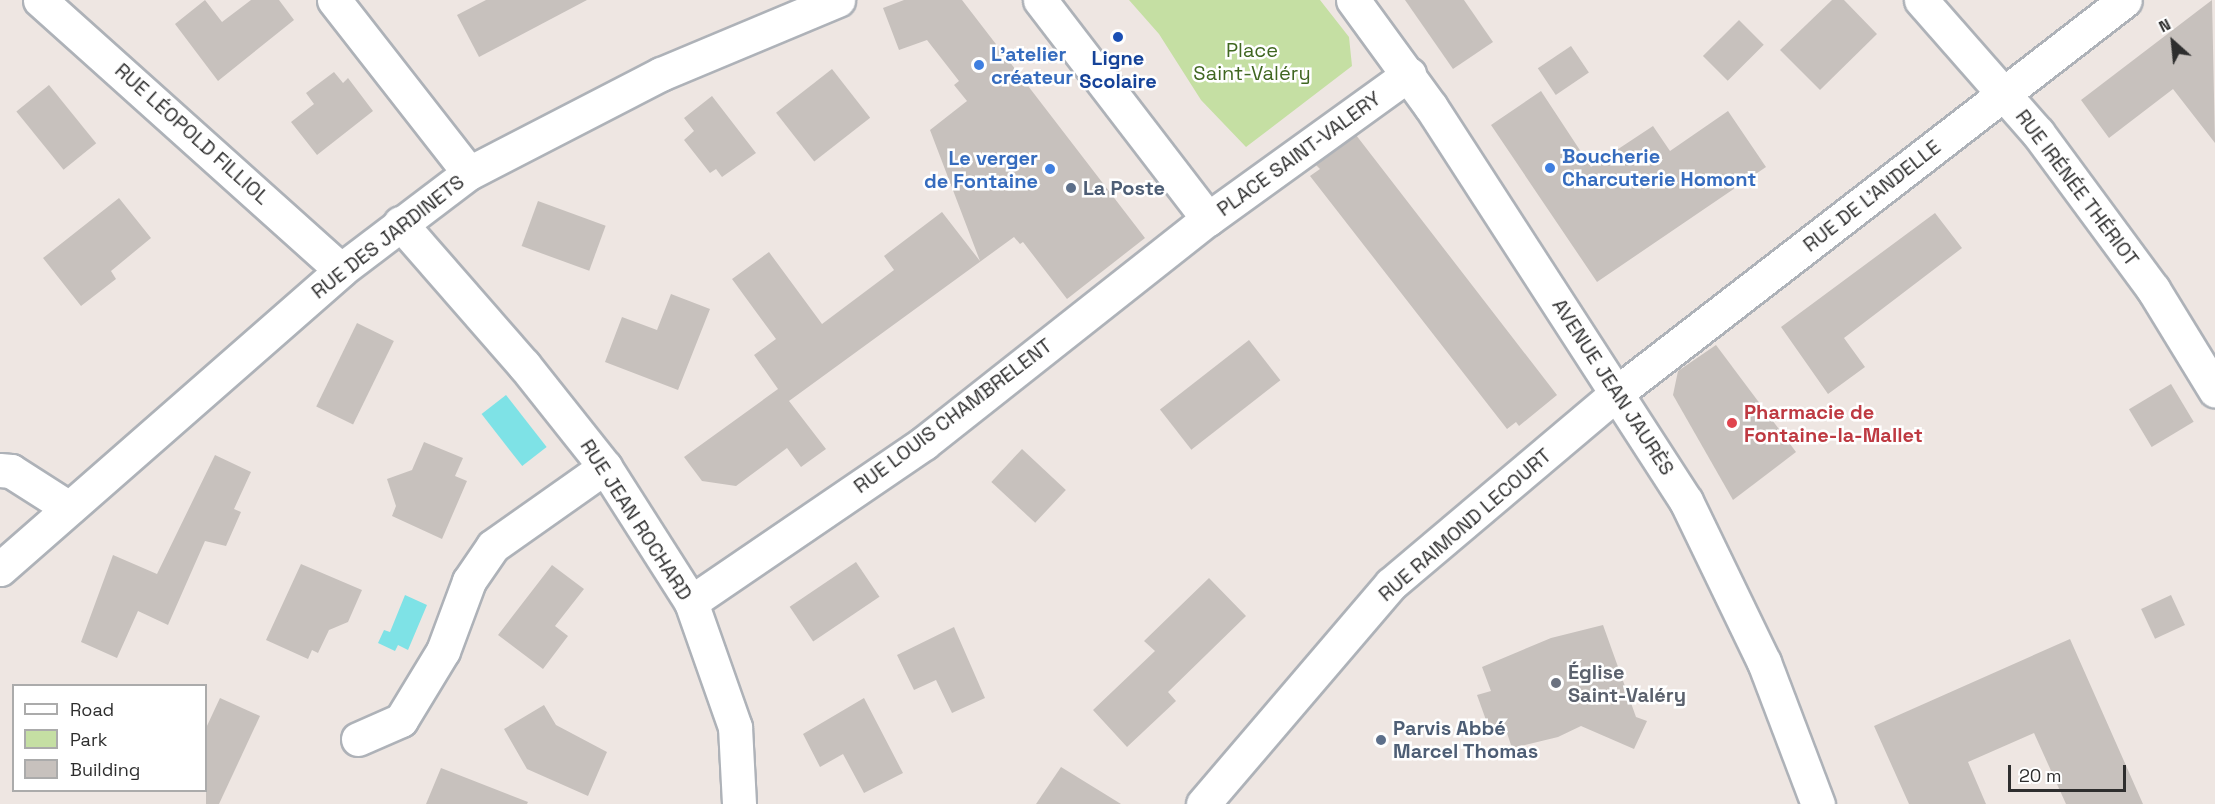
<!DOCTYPE html>
<html>
<head>
<meta charset="utf-8">
<style>
	body { margin:0 }
	#map { position:relative; width:2215px; height:804px; overflow:hidden; background:#eee6e2; font-family:"Space Grotesk",sans-serif }
	div>[style] { position:absolute }
	.green>* { inset:0; background:#c5dfa3 }
	.water>* { inset:0; background:#7ee2e6; transform-origin:0 0 }
	.building>* { inset:0; background:#c7c1bd; transform-origin:0 0 }
	.roads { filter:drop-shadow(2px 0 #aeb2b8) drop-shadow(-2px 0 #aeb2b8) drop-shadow(0 2px #aeb2b8) drop-shadow(0 -2px #aeb2b8) }
	.minor>* { height:33px; margin:-16.5px; padding:0 16.5px; transform-origin:16.5px; border-radius:16.5px; background:#fff }
	.tertiary>* { height:33px; margin:-16.5px; padding:0 16.5px; transform-origin:16.5px; border-radius:16.5px; background:#fff }
	.dots>* { width:16px; height:16px; translate:-50% -50%; box-sizing:border-box; border:3px solid #fff; border-radius:50% }
	span { translate:-50% -50%; white-space:nowrap; text-align:center; line-height:1.15; -webkit-text-stroke:5px #fff; paint-order:stroke }
	.park-label { font-size:20px; color:#406721 }
	.shop-label { font-size:20px; color:#366cbe; font-weight:700 }
	.left { translate:0 -50%; text-align:left }
	.right { translate:-100% -50%; text-align:right }
	.transit-label { font-size:20px; color:#164399; font-weight:700 }
	.street-label { font-size:20px; color:#2e2e2e }
	.service-label { font-size:20px; color:#4e5e75; font-weight:700 }
	.health-label { font-size:20px; color:#be3a42; font-weight:700 }
	.worship-label { font-size:20px; color:#5b616d; font-weight:700 }
	.legend { position:absolute; left:12px; top:684px; width:195px; height:108px; box-sizing:border-box; background:#fff; border:2px solid #ababab; margin:0; padding:8px 10px; list-style:none; font-size:18px; color:#2e2e2e }
	.legend li { display:flex; align-items:center; gap:12px; height:30px }
	.legend b { width:30px; border:2px solid #ababab }
	.north { position:absolute; left:2143px; top:12px; width:60px; height:60px; -webkit-text-stroke:4px #fff; paint-order:stroke; rotate:333deg; font-size:16px; font-weight:700; line-height:24px; text-align:center; color:#2e2e2e }
	.north::after { content:''; display:block; margin:auto; width:21px; height:27px; background:#2e2e2e; clip-path:polygon(50% 0,100% 100%,50% 72%,0 100%) }
	.scale { position:absolute; left:2008px; top:765px; width:118px; height:27px; box-sizing:border-box; border:3px solid #2e2e2e; border-top:0; padding-left:8px; font-size:18px; line-height:21px; white-space:nowrap; color:#2e2e2e; -webkit-text-stroke:4px #fff; paint-order:stroke }
</style>
</head>
<body>
<div id="map">
	<div class="green">
		<i style="clip-path:polygon(1129px 0,1320px 0,1349px 37px,1352px 66px,1246px 147px,1201px 100px,1159px 34px)"></i>
	</div>
	<div class="water">
		<i style="left:506px;top:395px;width:66px;height:31px;rotate:52deg"></i>
		<i style="clip-path:polygon(405px 595px,427px 605px,408px 650px,398px 645px,395px 651px,378px 643px,384px 630px,390px 632px)"></i>
	</div>
	<div class="building">
		<i style="clip-path:polygon(205px 0,222px 22px,251px 0,279px 0,294px 20px,218px 81px,175px 24px)"></i>
		<i style="clip-path:polygon(486px 0,587px 0,479px 57px,457px 15px)"></i>
		<i style="clip-path:polygon(904px 0,962px 0,1145px 238px,1067px 299px,1023px 242px,1020px 244px,1014px 237px,789px 401px,826px 449px,801px 467px,787px 448px,736px 486px,702px 481px,684px 457px,778px 389px,754px 355px,776px 339px,732px 279px,769px 252px,822px 324px,894px 270px,884px 256px,942px 212px,980px 261px,930px 130px,967px 101px,954px 85px,959px 81px,927px 40px,899px 50px,883px 8px)"></i>
		<i style="clip-path:polygon(1405px 0,1464px 0,1493px 42px,1453px 69px)"></i>
		<i style="clip-path:polygon(1832px 0,1844px 0,1877px 34px,1820px 90px,1780px 50px)"></i>
		<i style="clip-path:polygon(2212px 0,2215px 143px,2173px 89px,2109px 138px,2081px 100px)"></i>
		<i style="left:1739px;top:20px;width:35px;height:51px;rotate:45deg"></i>
		<i style="left:1571px;top:46px;width:32px;height:40px;rotate:56deg"></i>
		<i style="left:832px;top:69px;width:62px;height:71px;rotate:52deg"></i>
		<i style="clip-path:polygon(334px 72px,343px 83px,348px 78px,373px 111px,317px 155px,291px 122px,314px 104px,306px 93px)"></i>
		<i style="left:49px;top:85px;width:75px;height:42px;rotate:51deg"></i>
		<i style="clip-path:polygon(1541px 91px,1591px 167px,1653px 126px,1670px 151px,1728px 111px,1766px 167px,1597px 282px,1491px 125px)"></i>
		<i style="clip-path:polygon(712px 96px,756px 153px,722px 177px,716px 169px,710px 173px,684px 140px,694px 131px,684px 118px)"></i>
		<i style="clip-path:polygon(1356px 135px,1557px 395px,1519px 426px,1516px 422px,1507px 429px,1310px 176px,1320px 169px,1316px 165px)"></i>
		<i style="clip-path:polygon(119px 198px,151px 238px,111px 271px,116px 279px,81px 306px,43px 258px)"></i>
		<i style="left:538px;top:201px;width:72px;height:48px;rotate:20deg"></i>
		<i style="clip-path:polygon(1935px 213px,1962px 248px,1844px 338px,1865px 367px,1828px 394px,1781px 327px)"></i>
		<i style="clip-path:polygon(671px 294px,710px 309px,678px 390px,605px 362px,622px 317px,657px 330px)"></i>
		<i style="left:357px;top:323px;width:41px;height:93px;rotate:26deg"></i>
		<i style="left:1249px;top:340px;width:51px;height:113px;rotate:52deg"></i>
		<i style="clip-path:polygon(1716px 345px,1796px 452px,1733px 500px,1673px 395px,1678px 371px)"></i>
		<i style="left:2171px;top:384px;width:44px;height:49px;rotate:59deg"></i>
		<i style="clip-path:polygon(424px 442px,463px 458px,455px 476px,467px 481px,442px 539px,392px 516px,396px 506px,387px 479px,412px 470px)"></i>
		<i style="left:1022px;top:449px;width:60px;height:45px;rotate:43deg"></i>
		<i style="clip-path:polygon(215px 455px,251px 472px,234px 509px,241px 512px,226px 546px,205px 541px,168px 625px,138px 611px,117px 658px,81px 642px,113px 555px,157px 574px)"></i>
		<i style="left:856px;top:562px;width:42px;height:80px;rotate:56deg"></i>
		<i style="clip-path:polygon(301px 564px,362px 590px,348px 622px,329px 630px,318px 653px,312px 650px,308px 659px,266px 640px)"></i>
		<i style="clip-path:polygon(552px 565px,584px 589px,555px 626px,568px 636px,543px 669px,498px 635px)"></i>
		<i style="clip-path:polygon(1209px 578px,1246px 616px,1168px 692px,1176px 701px,1127px 747px,1093px 710px,1155px 651px,1144px 641px)"></i>
		<i style="left:2171px;top:595px;width:33px;height:33px;rotate:65deg"></i>
		<i style="clip-path:polygon(1603px 625px,1636px 717px,1647px 721px,1634px 749px,1581px 726px,1558px 737px,1512px 748px,1505px 727px,1491px 734px,1477px 695px,1491px 691px,1482px 667px,1551px 638px)"></i>
		<i style="clip-path:polygon(954px 627px,985px 698px,952px 713px,936px 680px,914px 690px,897px 655px)"></i>
		<i style="clip-path:polygon(2070px 639px,2143px 804px,2066px 804px,2034px 733px,1968px 762px,1986px 804px,1909px 804px,1874px 726px)"></i>
		<i style="clip-path:polygon(220px 698px,260px 716px,219px 804px,206px 804px,206px 728px)"></i>
		<i style="clip-path:polygon(864px 698px,903px 773px,864px 793px,843px 754px,820px 767px,803px 734px)"></i>
		<i style="clip-path:polygon(544px 705px,556px 725px,607px 752px,588px 796px,527px 769px,504px 729px)"></i>
		<i style="clip-path:polygon(1061px 767px,1121px 804px,1036px 804px)"></i>
		<i style="clip-path:polygon(441px 768px,528px 802px,527px 804px,426px 804px)"></i>
	</div>
	<div class="roads">
		<div class="minor">
			<i style="left:40px;top:0;width:404px;rotate:41.9deg"></i>
			<i style="left:334px;top:0;width:219px;rotate:52deg"></i>
			<i style="left:1040px;top:0;width:276px;rotate:52.5deg"></i>
			<i style="left:1921px;top:0;width:177px;rotate:48.7deg"></i>
			<i style="left:2038px;top:133px;width:194px;rotate:53.6deg"></i>
			<i style="left:2153px;top:289px;width:119px;rotate:58.5deg"></i>
			<i style="left:400px;top:223px;width:189px;rotate:48.9deg"></i>
			<i style="left:524px;top:365px;width:130px;rotate:51.5deg"></i>
			<i style="left:605px;top:467px;width:160px;rotate:57.5deg"></i>
			<i style="left:691px;top:602px;width:133px;rotate:70.6deg"></i>
			<i style="left:735px;top:727px;width:77px;rotate:87deg"></i>
			<i style="left:0;top:470px;width:11px;rotate:5deg"></i>
			<i style="left:11px;top:471px;width:69px;rotate:32.5deg"></i>
			<i style="left:0;top:569px;width:454px;rotate:-41.2deg"></i>
			<i style="left:341px;top:270px;width:161px;rotate:-37.2deg"></i>
			<i style="left:469px;top:173px;width:216px;rotate:-27.3deg"></i>
			<i style="left:661px;top:74px;width:192px;rotate:-22.7deg"></i>
			<i style="left:691px;top:602px;width:282px;rotate:-34.3deg"></i>
			<i style="left:924px;top:443px;width:362px;rotate:-38.3deg"></i>
			<i style="left:1208px;top:219px;width:248px;rotate:-35.8deg"></i>
			<i style="left:358px;top:739px;width:47px;rotate:-23.8deg"></i>
			<i style="left:401px;top:720px;width:81px;rotate:-58.7deg"></i>
			<i style="left:443px;top:651px;width:75px;rotate:-69.6deg"></i>
			<i style="left:469px;top:581px;width:42px;rotate:-55.6deg"></i>
			<i style="left:493px;top:546px;width:137px;rotate:-35.2deg"></i>
			<i style="left:1203px;top:804px;width:289px;rotate:-49.5deg"></i>
			<i style="left:1391px;top:584px;width:299px;rotate:-40.2deg"></i>
			<i style="left:1619px;top:391px;width:639px;rotate:-37.69deg"></i>
		</div>
		<div class="tertiary">
			<i style="left:1353px;top:0;width:132px;rotate:53.9deg"></i>
			<i style="left:1431px;top:107px;width:469px;rotate:57.1deg"></i>
			<i style="left:1686px;top:501px;width:179px;rotate:64.2deg"></i>
			<i style="left:1764px;top:662px;width:152px;rotate:69.2deg"></i>
		</div>
	</div>
	<div class="dots">
		<i style="left:1118px;top:37px;background:#1a4fb4"></i>
		<i style="left:979px;top:65px;background:#3f7fe0"></i>
		<i style="left:1550px;top:168px;background:#3f7fe0"></i>
		<i style="left:1050px;top:169px;background:#3f7fe0"></i>
		<i style="left:1071px;top:188px;background:#5c6f8a"></i>
		<i style="left:1732px;top:423px;background:#e0444e"></i>
		<i style="left:1556px;top:683px;background:#6b7280"></i>
		<i style="left:1381px;top:740px;background:#5c6f8a"></i>
	</div>
	<div class="park-label">
		<span style="left:1252px;top:62px">Place<br>Saint-Valéry</span>
	</div>
	<div class="shop-label">
		<span class="left" style="left:991px;top:66px">L'atelier<br>créateur</span>
		<span class="left" style="left:1562px;top:168px">Boucherie<br>Charcuterie Homont</span>
		<span class="right" style="left:1038px;top:170px">Le verger<br>de Fontaine</span>
	</div>
	<div class="transit-label">
		<span style="left:1118px;top:70px">Ligne<br>Scolaire</span>
	</div>
	<div class="street-label">
		<span style="left:192px;top:134px;rotate:42deg">RUE LÉOPOLD FILLIOL</span>
		<span style="left:1299px;top:154px;rotate:-36deg">PLACE SAINT-VALERY</span>
		<span style="left:2077px;top:188px;rotate:53deg">RUE IRÉNÉE THÉRIOT</span>
		<span style="left:1872px;top:196px;rotate:-38deg">RUE DE L'ANDELLE</span>
		<span style="left:388px;top:237px;rotate:-38deg">RUE DES JARDINETS</span>
		<span style="left:1613px;top:387px;rotate:57deg">AVENUE JEAN JAURÈS</span>
		<span style="left:953px;top:416px;rotate:-37deg">RUE LOUIS CHAMBRELENT</span>
		<span style="left:636px;top:520px;rotate:57deg">RUE JEAN ROCHARD</span>
		<span style="left:1465px;top:525px;rotate:-41deg">RUE RAIMOND LECOURT</span>
	</div>
	<div class="service-label">
		<span class="left" style="left:1083px;top:188px">La Poste</span>
		<span class="left" style="left:1393px;top:740px">Parvis Abbé<br>Marcel Thomas</span>
	</div>
	<div class="health-label">
		<span class="left" style="left:1744px;top:424px">Pharmacie de<br>Fontaine-la-Mallet</span>
	</div>
	<div class="worship-label">
		<span class="left" style="left:1568px;top:684px">Église<br>Saint-Valéry</span>
	</div>
	<ul class="legend">
	<li><b style="height:8px;background:#fff"></b>Road</li>
	<li><b style="height:16px;background:#c5dfa3"></b>Park</li>
	<li><b style="height:16px;background:#c7c1bd"></b>Building</li>
	</ul>
	<div class="north">N</div>
	<div class="scale">20 m</div>
</div>
</body>
</html>
